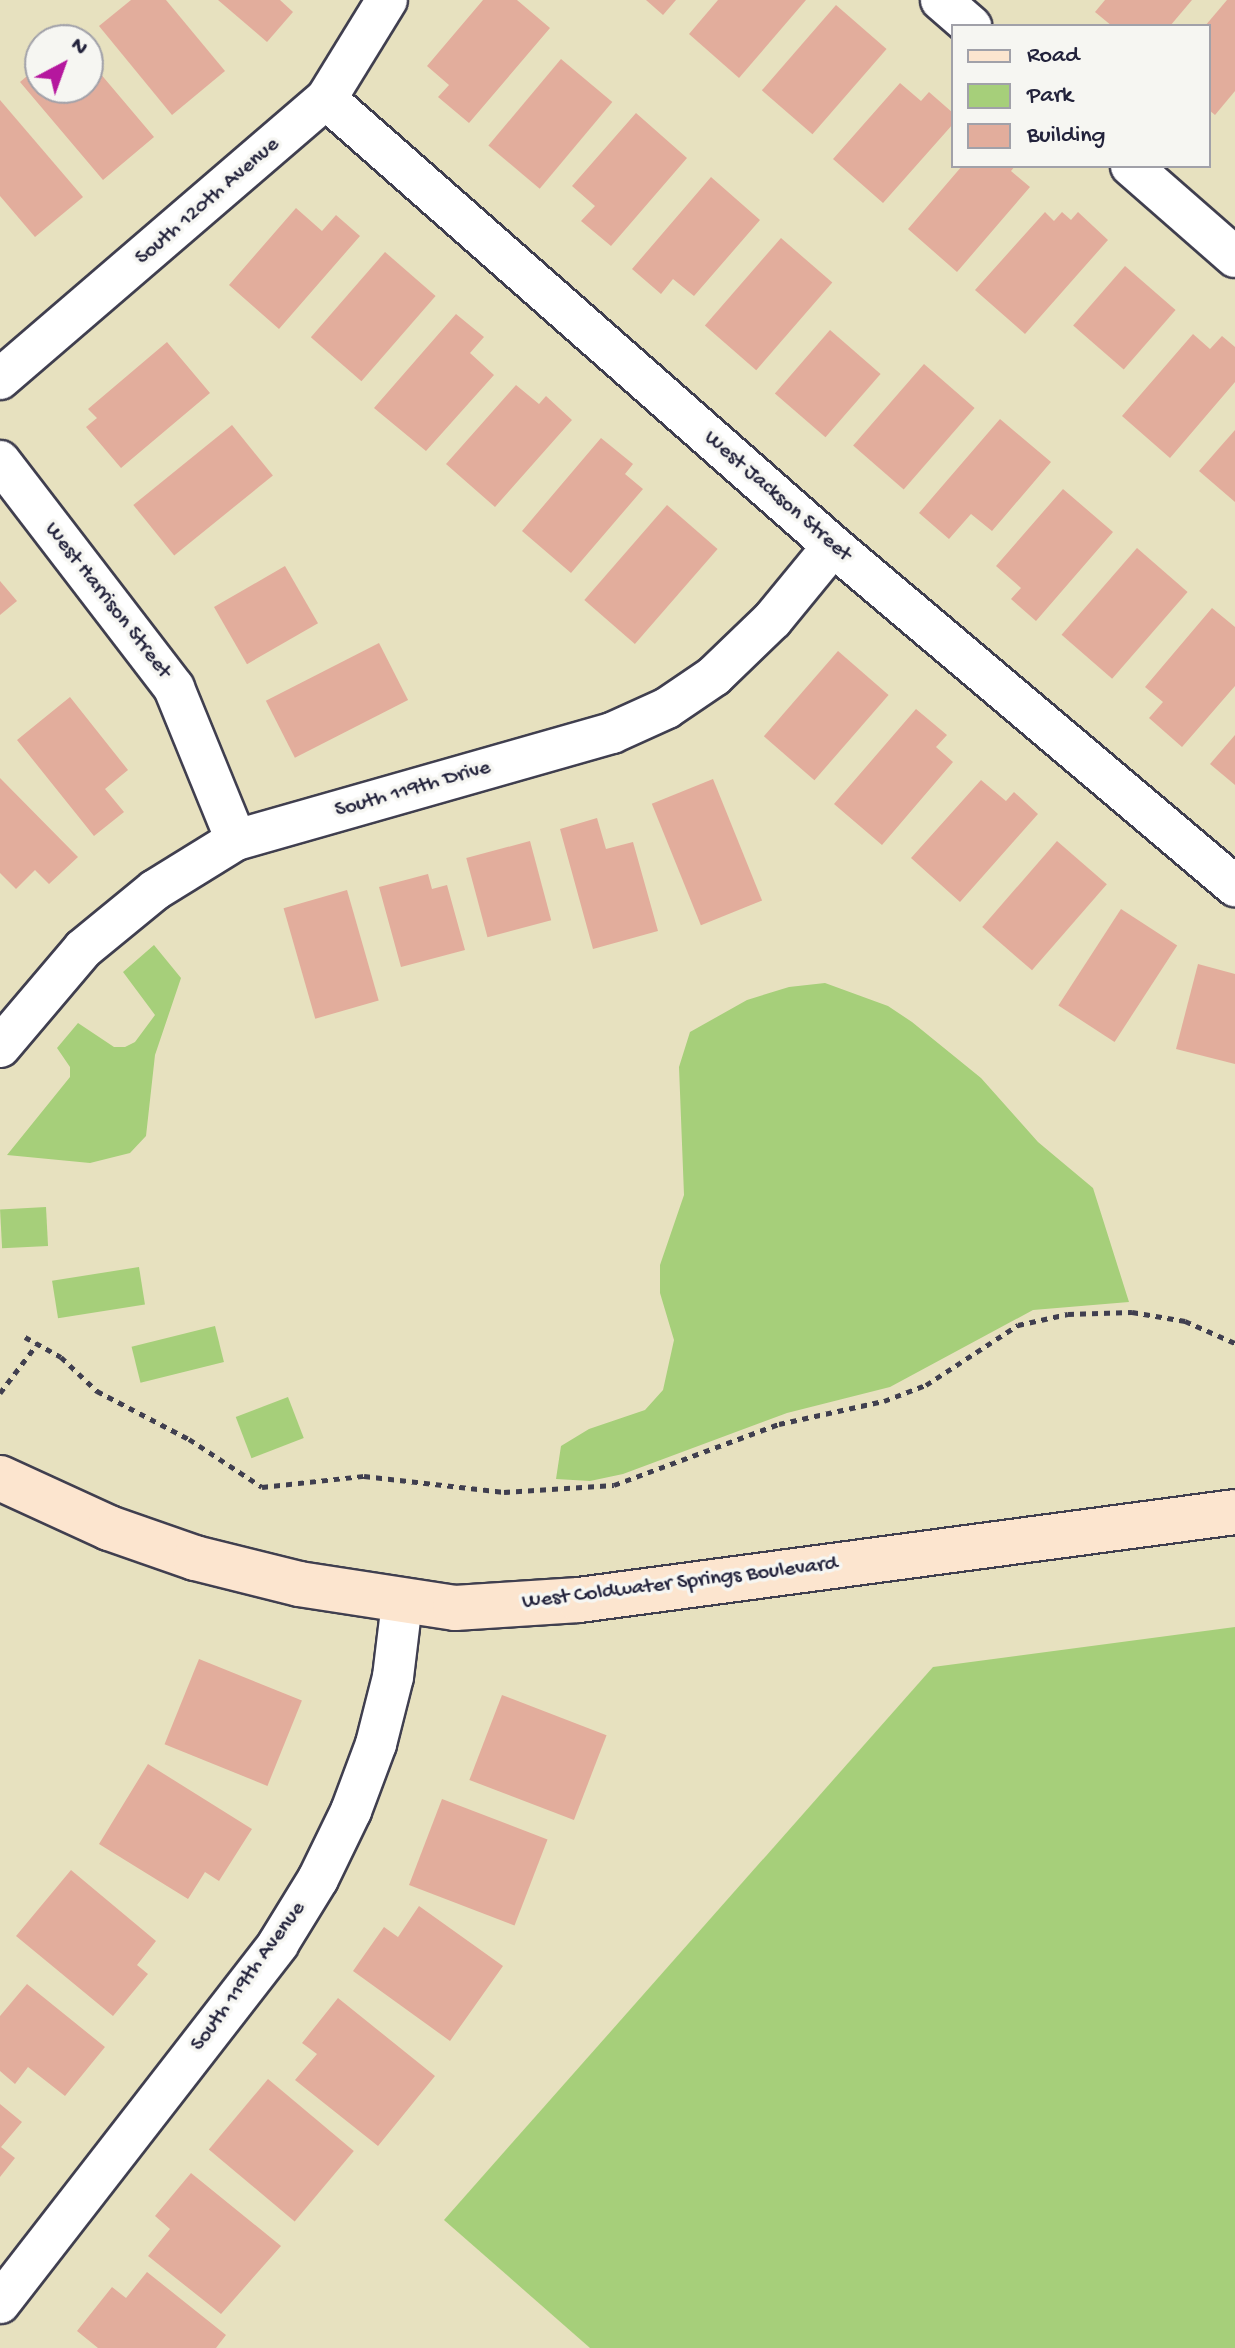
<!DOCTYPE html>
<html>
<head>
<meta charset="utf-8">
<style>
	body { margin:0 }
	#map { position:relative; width:1235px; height:2348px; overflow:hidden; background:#e7e1bf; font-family:"Gochi Hand",sans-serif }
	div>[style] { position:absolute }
	.green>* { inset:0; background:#a6cf7a; transform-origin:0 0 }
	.building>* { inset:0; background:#e2ad9c; transform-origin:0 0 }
	.path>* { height:5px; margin-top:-2.5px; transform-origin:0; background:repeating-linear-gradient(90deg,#403f4f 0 6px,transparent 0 12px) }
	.roads { filter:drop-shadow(2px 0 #403f4f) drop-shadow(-2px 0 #403f4f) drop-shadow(0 2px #403f4f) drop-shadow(0 -2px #403f4f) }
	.street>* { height:40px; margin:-20px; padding:0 20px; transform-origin:20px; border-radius:20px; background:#fff }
	.secondary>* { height:44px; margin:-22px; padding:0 22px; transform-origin:22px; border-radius:22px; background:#fce5cf }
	span { translate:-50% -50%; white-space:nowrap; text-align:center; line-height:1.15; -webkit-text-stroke:7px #f6f6f2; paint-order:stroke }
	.street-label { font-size:22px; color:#22223b }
	.legend { position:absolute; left:951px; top:24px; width:260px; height:144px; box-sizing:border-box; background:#f6f6f2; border:2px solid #a1a1a9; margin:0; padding:10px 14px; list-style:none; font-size:24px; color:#22223b }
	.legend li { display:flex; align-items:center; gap:16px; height:40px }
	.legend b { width:40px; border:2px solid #a1a1a9 }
	.north { position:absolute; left:24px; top:24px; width:80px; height:80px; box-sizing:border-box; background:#f6f6f2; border:2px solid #a1a1a9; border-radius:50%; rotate:41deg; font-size:22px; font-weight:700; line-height:32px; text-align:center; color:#22223b }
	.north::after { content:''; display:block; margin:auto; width:28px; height:36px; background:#b5179e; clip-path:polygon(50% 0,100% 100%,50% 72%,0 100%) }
</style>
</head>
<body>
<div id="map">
	<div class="green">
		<i style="clip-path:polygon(154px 945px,181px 978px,155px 1055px,146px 1136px,130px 1153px,90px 1163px,7px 1155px,70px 1077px,70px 1067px,57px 1048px,78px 1023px,114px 1047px,125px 1047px,135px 1042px,155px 1015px,123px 972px)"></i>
		<i style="clip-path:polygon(825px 983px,888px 1006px,912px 1022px,981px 1078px,1038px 1142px,1093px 1188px,1129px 1302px,1033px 1310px,890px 1387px,787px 1413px,623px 1474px,590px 1481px,556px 1479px,561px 1446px,589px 1429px,645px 1410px,663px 1390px,674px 1340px,660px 1293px,660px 1265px,684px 1195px,679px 1067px,690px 1032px,747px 1000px,789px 987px)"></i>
		<i style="left:46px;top:1207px;width:39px;height:46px;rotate:87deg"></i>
		<i style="left:139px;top:1267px;width:38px;height:88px;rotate:81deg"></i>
		<i style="left:215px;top:1326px;width:37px;height:86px;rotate:76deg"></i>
		<i style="left:288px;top:1397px;width:44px;height:56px;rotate:69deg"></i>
		<i style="clip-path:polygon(1235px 1627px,1235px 2348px,590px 2348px,444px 2220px,933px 1667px)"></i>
	</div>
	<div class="building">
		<i style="clip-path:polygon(131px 0,166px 0,225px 71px,172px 115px,99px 26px)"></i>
		<i style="clip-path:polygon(218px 0,280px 0,293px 12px,267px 42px)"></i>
		<i style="clip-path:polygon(483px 0,517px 0,550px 28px,469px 123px,438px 97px,449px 85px,427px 66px)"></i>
		<i style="clip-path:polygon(646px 0,676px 0,663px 15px)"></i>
		<i style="clip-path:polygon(718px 0,806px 0,739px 78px,689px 34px)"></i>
		<i style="clip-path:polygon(1105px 0,1192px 0,1170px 26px,1112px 26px,1095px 12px)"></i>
		<i style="clip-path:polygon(1227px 0,1235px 0,1235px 91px,1215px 115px,1209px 110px,1205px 26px)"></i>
		<i style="left:836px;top:5px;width:67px;height:113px;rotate:41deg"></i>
		<i style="clip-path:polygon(88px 59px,154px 137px,103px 180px,20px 82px,40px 65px,40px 88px,88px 88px)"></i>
		<i style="left:561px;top:59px;width:67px;height:113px;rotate:40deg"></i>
		<i style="clip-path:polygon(900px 83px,921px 101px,929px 92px,953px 113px,953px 124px,883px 203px,833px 159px)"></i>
		<i style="clip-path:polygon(0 100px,83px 197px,35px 237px,0 196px)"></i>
		<i style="clip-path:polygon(636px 113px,687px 158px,611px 246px,581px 221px,595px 206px,572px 186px)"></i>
		<i style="clip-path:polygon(962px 166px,1015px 166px,1011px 171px,1030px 187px,957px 272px,908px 229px)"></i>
		<i style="clip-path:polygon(711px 177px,760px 220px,694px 296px,673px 279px,661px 294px,632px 269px)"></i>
		<i style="clip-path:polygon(296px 208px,322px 231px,336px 215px,360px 236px,279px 329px,229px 285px)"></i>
		<i style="clip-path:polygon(1045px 212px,1054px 221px,1062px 212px,1071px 220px,1078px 212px,1108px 240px,1025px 334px,975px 290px)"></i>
		<i style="left:781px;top:238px;width:68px;height:116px;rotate:41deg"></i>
		<i style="left:385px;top:252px;width:67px;height:113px;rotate:41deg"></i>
		<i style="left:1125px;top:266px;width:67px;height:79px;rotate:41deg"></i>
		<i style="clip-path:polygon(456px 314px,484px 337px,470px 353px,494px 375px,426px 451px,374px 408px)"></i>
		<i style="left:830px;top:330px;width:67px;height:84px;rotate:41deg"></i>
		<i style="clip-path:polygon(1193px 334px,1210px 349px,1222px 336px,1235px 347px,1235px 382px,1170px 458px,1122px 416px)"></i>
		<i style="clip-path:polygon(167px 342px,210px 393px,121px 468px,86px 427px,97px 418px,88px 409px)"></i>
		<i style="left:924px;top:364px;width:67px;height:108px;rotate:41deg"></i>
		<i style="clip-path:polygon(516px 385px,539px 404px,546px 396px,572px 420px,495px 507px,446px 464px)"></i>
		<i style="clip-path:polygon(1000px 419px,1051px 462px,992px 531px,971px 514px,949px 539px,919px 513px)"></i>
		<i style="left:232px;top:425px;width:65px;height:127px;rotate:51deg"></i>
		<i style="clip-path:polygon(1235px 430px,1235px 502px,1199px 471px)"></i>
		<i style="clip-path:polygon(601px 438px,633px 464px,625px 474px,643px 489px,571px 573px,522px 531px)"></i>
		<i style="clip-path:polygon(1063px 489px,1113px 532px,1036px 621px,1011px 599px,1021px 588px,996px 566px)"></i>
		<i style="left:667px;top:505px;width:67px;height:126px;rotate:41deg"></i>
		<i style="left:1137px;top:548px;width:67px;height:115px;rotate:41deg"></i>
		<i style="left:285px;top:566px;width:66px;height:82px;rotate:60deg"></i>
		<i style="clip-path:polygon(0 581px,17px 601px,0 615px)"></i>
		<i style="clip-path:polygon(1212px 608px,1235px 627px,1235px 686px,1182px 747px,1149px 718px,1163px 702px,1145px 687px)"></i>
		<i style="left:379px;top:643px;width:64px;height:127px;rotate:63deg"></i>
		<i style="left:838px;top:651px;width:67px;height:113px;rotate:41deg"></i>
		<i style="clip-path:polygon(70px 697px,128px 770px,105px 789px,124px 812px,94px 836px,17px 740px)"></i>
		<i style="clip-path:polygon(916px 709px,947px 735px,936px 747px,953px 762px,882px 845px,834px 804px)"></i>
		<i style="clip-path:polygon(1235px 735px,1235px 785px,1210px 764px)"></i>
		<i style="clip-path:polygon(0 778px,78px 857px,49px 884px,35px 870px,16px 889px,0 873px)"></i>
		<i style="left:713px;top:779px;width:131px;height:66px;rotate:68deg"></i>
		<i style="clip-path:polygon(981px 780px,1006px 801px,1014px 792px,1038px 814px,960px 902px,911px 858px)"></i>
		<i style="clip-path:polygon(597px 818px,606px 849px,633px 842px,658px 931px,593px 949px,560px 829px)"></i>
		<i style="left:530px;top:841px;width:82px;height:66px;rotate:75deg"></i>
		<i style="left:1057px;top:841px;width:66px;height:114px;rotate:41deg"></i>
		<i style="clip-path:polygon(428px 874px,432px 889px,447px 885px,465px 950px,401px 967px,379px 887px)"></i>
		<i style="left:347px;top:890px;width:115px;height:66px;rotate:74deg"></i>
		<i style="left:1121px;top:909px;width:67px;height:115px;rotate:33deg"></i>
		<i style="clip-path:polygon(1198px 964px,1235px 974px,1235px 1064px,1176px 1049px)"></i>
		<i style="left:199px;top:1659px;width:111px;height:92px;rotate:22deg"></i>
		<i style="left:502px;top:1695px;width:112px;height:91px;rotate:21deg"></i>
		<i style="clip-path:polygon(148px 1764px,252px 1829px,219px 1881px,205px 1872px,188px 1899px,99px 1844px)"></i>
		<i style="left:442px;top:1799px;width:113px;height:92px;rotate:21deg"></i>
		<i style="clip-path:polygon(71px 1870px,156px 1941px,137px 1965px,148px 1974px,113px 2016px,16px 1936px)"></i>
		<i style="clip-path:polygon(419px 1906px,503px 1966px,450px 2041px,353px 1971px,384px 1927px,398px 1937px)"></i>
		<i style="clip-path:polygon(27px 1984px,105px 2047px,65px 2096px,28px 2067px,15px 2084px,0 2071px,0 2016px)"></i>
		<i style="clip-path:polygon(338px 1998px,435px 2076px,378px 2146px,295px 2080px,317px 2054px,302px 2043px)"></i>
		<i style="left:268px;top:2079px;width:112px;height:92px;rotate:40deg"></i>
		<i style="clip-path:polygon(0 2104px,22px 2122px,1px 2147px,15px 2158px,0 2177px)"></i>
		<i style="clip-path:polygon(191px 2173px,281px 2246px,221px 2314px,148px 2256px,170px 2229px,155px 2216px)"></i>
		<i style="clip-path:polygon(147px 2272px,226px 2335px,216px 2348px,98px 2348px,77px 2331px,112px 2287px,126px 2298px)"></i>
	</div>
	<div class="path">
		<i style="left:25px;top:1337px;width:41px;rotate:29.1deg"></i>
		<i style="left:61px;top:1357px;width:50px;rotate:43.4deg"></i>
		<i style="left:97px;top:1391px;width:104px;rotate:27.6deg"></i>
		<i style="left:189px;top:1439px;width:87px;rotate:33.3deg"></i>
		<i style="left:262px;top:1487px;width:103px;rotate:-6.2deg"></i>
		<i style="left:364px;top:1476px;width:141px;rotate:6.5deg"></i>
		<i style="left:504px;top:1492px;width:110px;rotate:-3.6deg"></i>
		<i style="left:614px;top:1485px;width:176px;rotate:-20.3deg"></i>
		<i style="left:779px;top:1424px;width:107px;rotate:-12.4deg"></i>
		<i style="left:884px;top:1401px;width:45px;rotate:-20.9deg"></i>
		<i style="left:926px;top:1385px;width:110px;rotate:-33.1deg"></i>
		<i style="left:1018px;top:1325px;width:51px;rotate:-12.4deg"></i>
		<i style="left:1068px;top:1314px;width:64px;rotate:-1.8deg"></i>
		<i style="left:1132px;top:1312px;width:54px;rotate:9.6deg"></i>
		<i style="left:1185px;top:1321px;width:55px;rotate:23.7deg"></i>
		<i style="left:0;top:1393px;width:63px;rotate:-52.8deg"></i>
	</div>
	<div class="roads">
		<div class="street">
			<i style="left:941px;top:0;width:40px;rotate:41deg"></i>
			<i style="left:326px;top:99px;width:676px;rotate:41.4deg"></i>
			<i style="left:833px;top:546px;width:527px;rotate:40.22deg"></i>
			<i style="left:1131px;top:166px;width:138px;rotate:41.2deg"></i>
			<i style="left:0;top:379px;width:430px;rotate:-40.7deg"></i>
			<i style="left:326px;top:99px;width:116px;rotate:-58.4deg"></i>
			<i style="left:0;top:461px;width:286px;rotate:52.5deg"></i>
			<i style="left:174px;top:688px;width:164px;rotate:67.8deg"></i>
			<i style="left:0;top:1047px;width:128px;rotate:-49.7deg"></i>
			<i style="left:83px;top:949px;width:93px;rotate:-39.3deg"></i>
			<i style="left:155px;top:890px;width:95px;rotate:-31.7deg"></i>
			<i style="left:236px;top:840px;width:391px;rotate:-15.9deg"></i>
			<i style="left:612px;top:733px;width:60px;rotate:-24.4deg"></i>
			<i style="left:667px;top:708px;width:57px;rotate:-34.2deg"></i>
			<i style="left:714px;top:676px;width:82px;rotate:-44deg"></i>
			<i style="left:773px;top:619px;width:94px;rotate:-50.6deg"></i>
			<i style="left:0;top:2303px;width:454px;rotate:-52.2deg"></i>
			<i style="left:278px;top:1944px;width:76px;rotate:-58.4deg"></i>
			<i style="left:318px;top:1879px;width:76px;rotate:-64.1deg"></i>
			<i style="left:351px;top:1811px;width:72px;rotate:-69.5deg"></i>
			<i style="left:376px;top:1744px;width:69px;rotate:-75.8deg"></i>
			<i style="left:393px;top:1677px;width:75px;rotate:-83.1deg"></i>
		</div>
		<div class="secondary">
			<i style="left:0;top:1478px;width:120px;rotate:24.6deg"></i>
			<i style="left:109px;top:1528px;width:91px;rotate:19.2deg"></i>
			<i style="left:195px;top:1558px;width:107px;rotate:14deg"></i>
			<i style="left:299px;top:1584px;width:158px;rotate:8.7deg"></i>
			<i style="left:455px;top:1608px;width:124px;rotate:-3.7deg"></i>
			<i style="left:579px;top:1600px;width:662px;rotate:-7.64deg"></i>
		</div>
	</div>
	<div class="street-label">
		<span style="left:208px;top:202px;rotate:-41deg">South 120th Avenue</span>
		<span style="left:777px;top:497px;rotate:41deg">West Jackson Street</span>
		<span style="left:107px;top:601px;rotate:52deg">West Harrison Street</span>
		<span style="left:413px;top:790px;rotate:-16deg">South 119th Drive</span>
		<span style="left:680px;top:1584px;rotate:-7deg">West Coldwater Springs Boulevard</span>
		<span style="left:249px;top:1977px;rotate:-54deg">South 119th Avenue</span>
	</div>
	<ul class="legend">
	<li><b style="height:10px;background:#fce5cf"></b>Road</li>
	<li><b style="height:22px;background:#a6cf7a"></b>Park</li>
	<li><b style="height:22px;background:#e2ad9c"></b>Building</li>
	</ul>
	<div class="north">N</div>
</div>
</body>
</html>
